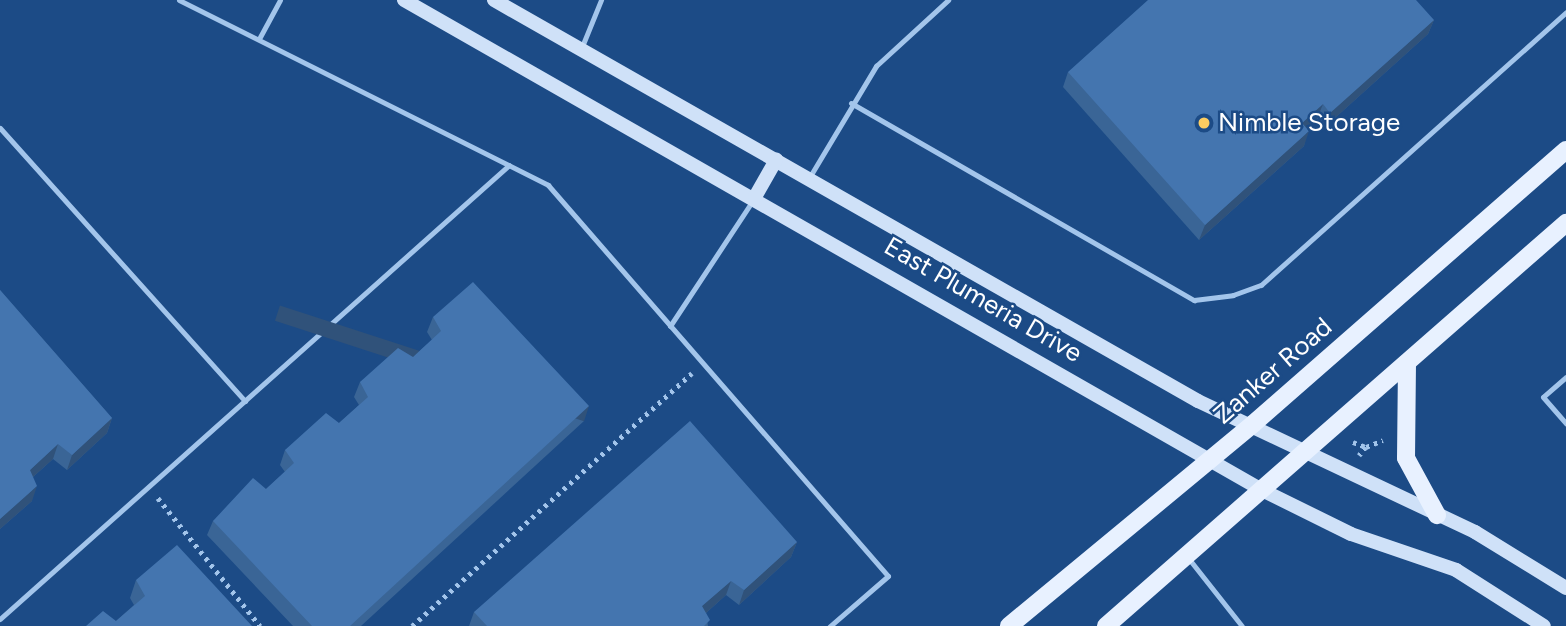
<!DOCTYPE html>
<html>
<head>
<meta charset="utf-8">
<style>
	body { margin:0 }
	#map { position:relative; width:1566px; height:626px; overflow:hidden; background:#1c4b86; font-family:Figtree,sans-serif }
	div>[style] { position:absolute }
	.path>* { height:4.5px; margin-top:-2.25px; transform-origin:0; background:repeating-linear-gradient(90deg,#a3c5eb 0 3.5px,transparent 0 8.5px) }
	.lane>* { height:5px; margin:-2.5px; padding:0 2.5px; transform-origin:2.5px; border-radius:2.5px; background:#a3c5eb }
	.secondary>* { height:14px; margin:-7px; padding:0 7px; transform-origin:7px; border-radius:7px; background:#cfe1f8 }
	.primary>* { height:18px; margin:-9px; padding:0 9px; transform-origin:9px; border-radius:9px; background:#e8f1ff }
	.wall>* { inset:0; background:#3a6596 }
	.shaded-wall>* { inset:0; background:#30527a; transform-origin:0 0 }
	.building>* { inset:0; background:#4475af }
	.dots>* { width:19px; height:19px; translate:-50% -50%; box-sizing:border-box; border:4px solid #1c4b86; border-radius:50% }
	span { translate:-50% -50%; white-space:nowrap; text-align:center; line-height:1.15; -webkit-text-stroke:5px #1c4b86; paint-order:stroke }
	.poi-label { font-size:26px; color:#fff }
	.left { translate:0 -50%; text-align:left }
	.street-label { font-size:26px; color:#fff }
</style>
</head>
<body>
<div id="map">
	<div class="path">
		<i style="left:1353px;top:442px;width:14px;rotate:21deg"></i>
		<i style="left:1366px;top:447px;width:11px;rotate:128deg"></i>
		<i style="left:1366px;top:447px;width:18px;rotate:-22deg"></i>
		<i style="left:158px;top:498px;width:164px;rotate:51.4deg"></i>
		<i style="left:412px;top:626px;width:377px;rotate:-42.1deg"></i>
	</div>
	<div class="lane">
		<i style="left:179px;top:0;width:413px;rotate:26.6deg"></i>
		<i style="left:548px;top:185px;width:518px;rotate:48.99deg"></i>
		<i style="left:888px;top:576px;width:77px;rotate:139.2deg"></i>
		<i style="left:260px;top:37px;width:42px;rotate:-61.6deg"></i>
		<i style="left:581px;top:49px;width:53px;rotate:-67.8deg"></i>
		<i style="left:851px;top:103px;width:396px;rotate:29.9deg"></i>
		<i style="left:1194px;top:300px;width:39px;rotate:-7deg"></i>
		<i style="left:1233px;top:295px;width:30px;rotate:-20deg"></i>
		<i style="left:1261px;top:285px;width:409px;rotate:-41.8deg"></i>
		<i style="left:0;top:128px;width:367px;rotate:48.1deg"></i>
		<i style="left:809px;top:178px;width:131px;rotate:-59.1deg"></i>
		<i style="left:876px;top:66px;width:98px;rotate:-42.5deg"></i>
		<i style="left:670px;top:326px;width:151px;rotate:-56.6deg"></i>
		<i style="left:1566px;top:377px;width:30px;rotate:139deg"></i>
		<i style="left:1543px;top:397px;width:35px;rotate:49deg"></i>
		<i style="left:1189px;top:559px;width:85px;rotate:51.7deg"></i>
		<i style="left:0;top:619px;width:682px;rotate:-41.73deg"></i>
	</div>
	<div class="secondary">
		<i style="left:404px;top:0;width:988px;rotate:29.73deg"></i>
		<i style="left:1262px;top:490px;width:99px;rotate:26.3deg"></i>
		<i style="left:1351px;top:534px;width:111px;rotate:18.9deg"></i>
		<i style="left:1456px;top:570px;width:104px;rotate:32.5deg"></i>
		<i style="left:494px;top:0;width:810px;rotate:29.67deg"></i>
		<i style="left:1198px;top:401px;width:306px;rotate:25.3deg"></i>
		<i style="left:1475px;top:532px;width:107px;rotate:31.6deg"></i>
		<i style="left:755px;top:197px;width:43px;rotate:-60.4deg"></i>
	</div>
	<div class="primary">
		<i style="left:1407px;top:363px;width:95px;rotate:90.6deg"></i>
		<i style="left:1406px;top:458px;width:65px;rotate:61.5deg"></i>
		<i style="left:1009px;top:626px;width:317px;rotate:-39.6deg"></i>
		<i style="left:1253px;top:424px;width:416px;rotate:-41.2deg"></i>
		<i style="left:1106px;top:626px;width:612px;rotate:-41.22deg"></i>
	</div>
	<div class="wall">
		<i style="clip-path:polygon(1434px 20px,1428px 34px,1325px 127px,1317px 119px,1307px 128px,1304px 146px,1199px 240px,1063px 87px,1068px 72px)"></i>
		<i style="clip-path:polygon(0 290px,112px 418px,107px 433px,67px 470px,53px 459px,33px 477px,32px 501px,0 529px)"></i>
		<i style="clip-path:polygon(433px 317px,584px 421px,361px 626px,293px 626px,207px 535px,213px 521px,266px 489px,285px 472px,280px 465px,285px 450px,339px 423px,359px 405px,354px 397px,360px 382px,413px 357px,432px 340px,427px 332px)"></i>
		<i style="clip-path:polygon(797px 542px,791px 557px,739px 605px,726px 595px,706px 613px,708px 626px,469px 626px,474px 612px)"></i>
		<i style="clip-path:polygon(136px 580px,252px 626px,116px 621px,134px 605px,130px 598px)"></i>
	</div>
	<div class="shaded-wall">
		<i style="clip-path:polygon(1434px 20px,1428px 34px,1325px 127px,1330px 113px)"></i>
		<i style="clip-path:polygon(1323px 104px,1317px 119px,1296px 138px,1302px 123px)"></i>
		<i style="clip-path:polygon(1309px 131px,1304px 146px,1199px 240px,1205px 225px)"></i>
		<i style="left:589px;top:406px;width:16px;height:325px;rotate:108deg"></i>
		<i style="clip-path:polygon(112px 418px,107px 433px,67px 470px,72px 455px)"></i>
		<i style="clip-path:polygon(58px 444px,53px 459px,24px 485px,30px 470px)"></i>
		<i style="clip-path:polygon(37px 486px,32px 501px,0 529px,0 519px)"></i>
		<i style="clip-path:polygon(797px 542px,791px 557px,739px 605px,744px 590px)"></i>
		<i style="clip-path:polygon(731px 581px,726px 595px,697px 621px,702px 606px)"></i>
	</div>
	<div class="building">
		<i style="clip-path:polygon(1148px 0,1416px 0,1434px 20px,1330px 113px,1323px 104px,1302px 123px,1309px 131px,1205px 225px,1068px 72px)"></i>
		<i style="clip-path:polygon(473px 282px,589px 406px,350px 626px,312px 626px,213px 521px,253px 478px,266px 489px,294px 463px,285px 450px,326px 413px,339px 423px,368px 397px,360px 382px,398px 348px,413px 357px,441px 331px,433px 317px)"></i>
		<i style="clip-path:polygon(0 290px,112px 418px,72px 455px,58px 444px,30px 470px,37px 486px,0 519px)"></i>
		<i style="clip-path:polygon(690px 421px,797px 542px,744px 590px,731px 581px,702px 606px,710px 620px,704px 626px,487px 626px,474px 612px)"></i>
		<i style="clip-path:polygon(177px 545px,252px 626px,86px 626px,103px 611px,116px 621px,145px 596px,136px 580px)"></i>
	</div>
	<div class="dots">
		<i style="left:1204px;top:123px;background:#fccd61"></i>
	</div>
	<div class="poi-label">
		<span class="left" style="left:1218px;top:123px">Nimble Storage</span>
	</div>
	<div class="street-label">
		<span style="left:983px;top:300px;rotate:30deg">East Plumeria Drive</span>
		<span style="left:1273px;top:371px;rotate:-41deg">Zanker Road</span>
	</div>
</div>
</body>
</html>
